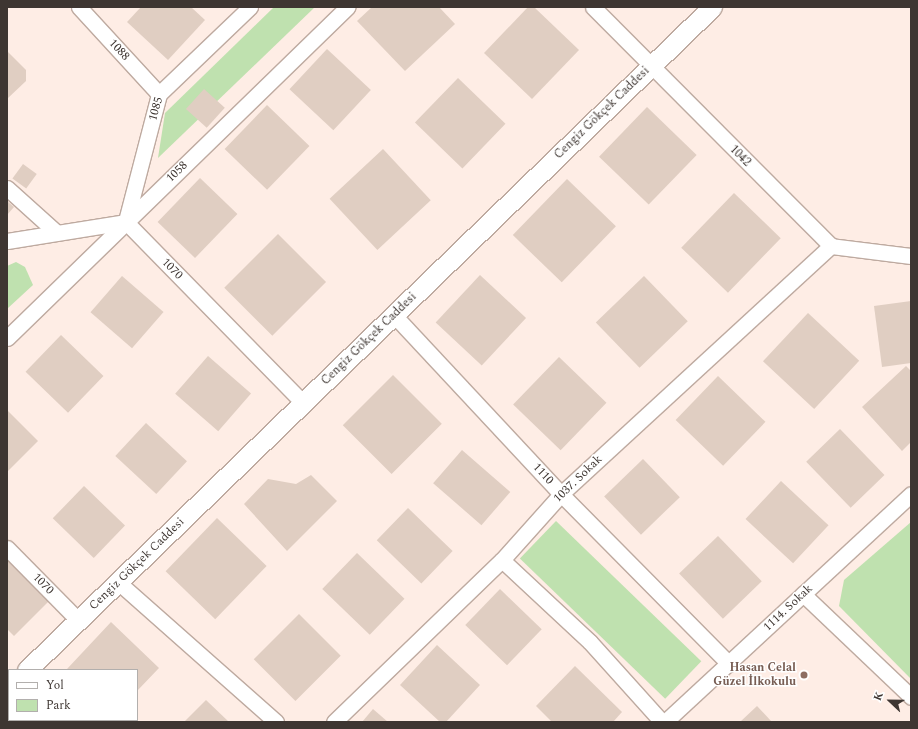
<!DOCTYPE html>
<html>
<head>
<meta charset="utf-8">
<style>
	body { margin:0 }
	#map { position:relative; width:918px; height:729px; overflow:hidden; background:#feede5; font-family:Spectral,serif }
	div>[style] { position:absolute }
	.green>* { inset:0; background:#bfe1af; transform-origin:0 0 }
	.building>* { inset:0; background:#e0cec2; transform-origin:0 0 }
	.roads { filter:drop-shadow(1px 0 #beaaa0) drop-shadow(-1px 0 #beaaa0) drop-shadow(0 1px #beaaa0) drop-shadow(0 -1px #beaaa0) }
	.minor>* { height:15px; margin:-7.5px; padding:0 7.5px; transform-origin:7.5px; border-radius:7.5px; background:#fff }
	.tertiary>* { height:19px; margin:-9.5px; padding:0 9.5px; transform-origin:9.5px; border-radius:9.5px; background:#fff }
	.dots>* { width:11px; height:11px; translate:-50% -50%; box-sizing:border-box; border:2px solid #fff; border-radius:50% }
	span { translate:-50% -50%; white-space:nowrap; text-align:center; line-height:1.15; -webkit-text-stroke:3px #fff; paint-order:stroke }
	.street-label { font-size:12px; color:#3e3632 }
	.education-label { font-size:12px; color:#785e54; font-weight:700 }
	.right { translate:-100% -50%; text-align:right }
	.frame { position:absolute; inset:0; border:8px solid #3e3632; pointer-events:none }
	.legend { position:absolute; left:8px; top:669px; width:130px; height:52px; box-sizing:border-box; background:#fff; border:1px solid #b2afad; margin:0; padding:5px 7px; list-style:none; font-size:12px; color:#3e3632 }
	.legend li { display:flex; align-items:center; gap:8px; height:20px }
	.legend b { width:20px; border:1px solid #b2afad }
	.north { position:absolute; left:870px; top:681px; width:40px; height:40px; -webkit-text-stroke:3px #fff; paint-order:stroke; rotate:292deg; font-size:11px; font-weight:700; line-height:16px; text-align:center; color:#3e3632 }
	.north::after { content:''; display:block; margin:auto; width:14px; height:18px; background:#3e3632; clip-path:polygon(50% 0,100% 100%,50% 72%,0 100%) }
</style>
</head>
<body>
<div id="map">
	<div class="green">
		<i style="clip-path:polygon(274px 7px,315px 7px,158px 158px,165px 113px)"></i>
		<i style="clip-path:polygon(16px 262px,25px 267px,33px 285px,7px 309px,7px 266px)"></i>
		<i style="left:556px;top:521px;width:202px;height:52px;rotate:44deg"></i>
		<i style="clip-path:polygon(911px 522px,911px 679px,839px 606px,844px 580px)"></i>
	</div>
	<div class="building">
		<i style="clip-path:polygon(141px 7px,191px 7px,205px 20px,168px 60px,127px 22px)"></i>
		<i style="clip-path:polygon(372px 7px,439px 7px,455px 24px,405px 71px,357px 21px)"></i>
		<i style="clip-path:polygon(528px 7px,534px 7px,579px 50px,532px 99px,484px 53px)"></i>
		<i style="left:327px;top:49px;width:60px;height:55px;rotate:43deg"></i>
		<i style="clip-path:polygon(7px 51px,26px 70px,26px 81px,7px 99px)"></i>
		<i style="left:458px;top:78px;width:66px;height:62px;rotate:44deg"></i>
		<i style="left:204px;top:89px;width:28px;height:27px;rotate:42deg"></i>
		<i style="left:267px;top:105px;width:59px;height:61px;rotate:44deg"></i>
		<i style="left:647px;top:107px;width:69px;height:69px;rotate:44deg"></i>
		<i style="left:383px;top:149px;width:70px;height:73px;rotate:47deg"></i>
		<i style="left:23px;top:164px;width:17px;height:18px;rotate:36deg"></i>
		<i style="left:200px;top:178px;width:52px;height:61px;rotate:44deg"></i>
		<i style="left:567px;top:179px;width:68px;height:78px;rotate:44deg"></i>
		<i style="left:734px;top:193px;width:65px;height:76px;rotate:44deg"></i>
		<i style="clip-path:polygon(7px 201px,14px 207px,7px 215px)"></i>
		<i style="left:278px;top:234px;width:68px;height:76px;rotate:45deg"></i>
		<i style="left:480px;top:275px;width:63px;height:65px;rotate:43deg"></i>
		<i style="left:122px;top:276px;width:55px;height:48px;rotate:41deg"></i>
		<i style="left:644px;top:276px;width:63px;height:67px;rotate:46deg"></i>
		<i style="clip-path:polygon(911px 301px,911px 363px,882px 367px,874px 306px)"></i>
		<i style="left:808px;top:313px;width:70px;height:66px;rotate:43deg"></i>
		<i style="left:61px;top:335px;width:59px;height:51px;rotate:44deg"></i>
		<i style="left:208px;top:356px;width:57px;height:50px;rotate:41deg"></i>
		<i style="left:559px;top:357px;width:66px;height:66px;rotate:44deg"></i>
		<i style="clip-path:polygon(906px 366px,911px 371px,911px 442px,902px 451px,862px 407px)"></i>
		<i style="left:393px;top:375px;width:69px;height:71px;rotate:45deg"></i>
		<i style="left:718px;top:376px;width:66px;height:61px;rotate:44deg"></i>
		<i style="clip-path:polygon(7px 410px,38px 441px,7px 472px)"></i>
		<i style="left:146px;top:423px;width:56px;height:45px;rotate:43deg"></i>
		<i style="left:840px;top:429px;width:64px;height:47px;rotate:46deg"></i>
		<i style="left:462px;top:450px;width:64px;height:44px;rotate:41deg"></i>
		<i style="left:643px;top:459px;width:53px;height:54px;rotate:46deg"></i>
		<i style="clip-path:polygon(311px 475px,337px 501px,287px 551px,244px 504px,268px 479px,296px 484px)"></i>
		<i style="left:781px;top:481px;width:65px;height:52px;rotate:43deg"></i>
		<i style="left:84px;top:486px;width:57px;height:45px;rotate:44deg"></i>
		<i style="left:408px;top:508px;width:62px;height:45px;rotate:44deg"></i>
		<i style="left:217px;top:518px;width:69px;height:74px;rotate:44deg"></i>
		<i style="left:718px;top:536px;width:63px;height:54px;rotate:46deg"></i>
		<i style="clip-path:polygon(7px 552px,54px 596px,14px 636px,7px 629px)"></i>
		<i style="left:357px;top:553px;width:66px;height:50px;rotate:44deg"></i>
		<i style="left:500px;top:589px;width:58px;height:50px;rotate:44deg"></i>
		<i style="left:299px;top:614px;width:59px;height:64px;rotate:45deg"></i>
		<i style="clip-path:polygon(111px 622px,159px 668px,137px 691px,137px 670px,67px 669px)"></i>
		<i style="clip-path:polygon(437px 645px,480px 685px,446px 722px,440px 722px,400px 685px)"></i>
		<i style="clip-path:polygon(575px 666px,622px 712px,613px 722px,552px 722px,536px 706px)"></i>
		<i style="clip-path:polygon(206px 700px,229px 722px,184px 722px)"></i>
		<i style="clip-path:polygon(757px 706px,772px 722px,740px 722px)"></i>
		<i style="clip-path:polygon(373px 709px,388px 722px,362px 722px)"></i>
	</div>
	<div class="roads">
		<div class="minor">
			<i style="left:79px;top:7px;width:118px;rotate:47.4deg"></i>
			<i style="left:593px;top:7px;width:337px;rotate:45.1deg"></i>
			<i style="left:831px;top:246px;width:81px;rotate:7.1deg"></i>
			<i style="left:7px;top:188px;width:67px;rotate:42deg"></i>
			<i style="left:126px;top:221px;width:131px;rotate:-75.4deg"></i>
			<i style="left:159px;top:94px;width:126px;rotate:-43.7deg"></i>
			<i style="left:7px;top:241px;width:121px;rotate:-9.1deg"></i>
			<i style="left:126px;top:222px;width:253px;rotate:45.6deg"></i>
			<i style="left:394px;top:315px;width:245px;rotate:47deg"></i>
			<i style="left:561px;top:494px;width:239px;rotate:45.3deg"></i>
			<i style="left:7px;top:338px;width:475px;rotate:-44.2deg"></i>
			<i style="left:7px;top:548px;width:101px;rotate:45.4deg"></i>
			<i style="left:502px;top:560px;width:120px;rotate:43deg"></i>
			<i style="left:590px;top:642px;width:108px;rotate:48deg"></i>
			<i style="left:118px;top:582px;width:211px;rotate:41.5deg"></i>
			<i style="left:803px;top:594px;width:149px;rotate:43.6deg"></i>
			<i style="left:79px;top:720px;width:3px;rotate:45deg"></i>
			<i style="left:334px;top:722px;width:233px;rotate:-44deg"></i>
			<i style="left:502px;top:560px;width:89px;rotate:-48.2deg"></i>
			<i style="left:561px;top:494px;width:367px;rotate:-42.6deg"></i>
			<i style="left:665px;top:722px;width:335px;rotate:-42.8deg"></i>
		</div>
		<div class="tertiary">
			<i style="left:27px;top:670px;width:953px;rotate:-44.06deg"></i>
			<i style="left:7px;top:689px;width:3px;rotate:-45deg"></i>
		</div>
	</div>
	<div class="dots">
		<i style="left:804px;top:675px;background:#8d6e63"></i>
	</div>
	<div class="street-label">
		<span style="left:119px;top:50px;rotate:47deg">1088</span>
		<span style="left:156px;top:109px;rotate:-74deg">1085</span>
		<span style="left:602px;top:113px;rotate:-44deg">Cengiz Gökçek Caddesi</span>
		<span style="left:740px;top:156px;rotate:45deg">1042</span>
		<span style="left:177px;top:172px;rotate:-44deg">1058</span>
		<span style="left:172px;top:269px;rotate:46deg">1070</span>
		<span style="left:369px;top:339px;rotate:-44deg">Cengiz Gökçek Caddesi</span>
		<span style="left:543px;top:474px;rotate:47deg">1110</span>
		<span style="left:578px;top:479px;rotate:-44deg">1037. Sokak</span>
		<span style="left:137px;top:564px;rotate:-44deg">Cengiz Gökçek Caddesi</span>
		<span style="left:43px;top:584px;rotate:46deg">1070</span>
		<span style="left:788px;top:608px;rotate:-43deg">1114. Sokak</span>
	</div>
	<div class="education-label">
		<span class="right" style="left:796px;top:675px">Hasan Celal<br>Güzel İlkokulu</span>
	</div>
	<div class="frame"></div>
	<ul class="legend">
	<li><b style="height:5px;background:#fff"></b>Yol</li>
	<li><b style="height:11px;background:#bfe1af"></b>Park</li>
	</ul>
	<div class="north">K</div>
</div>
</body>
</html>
